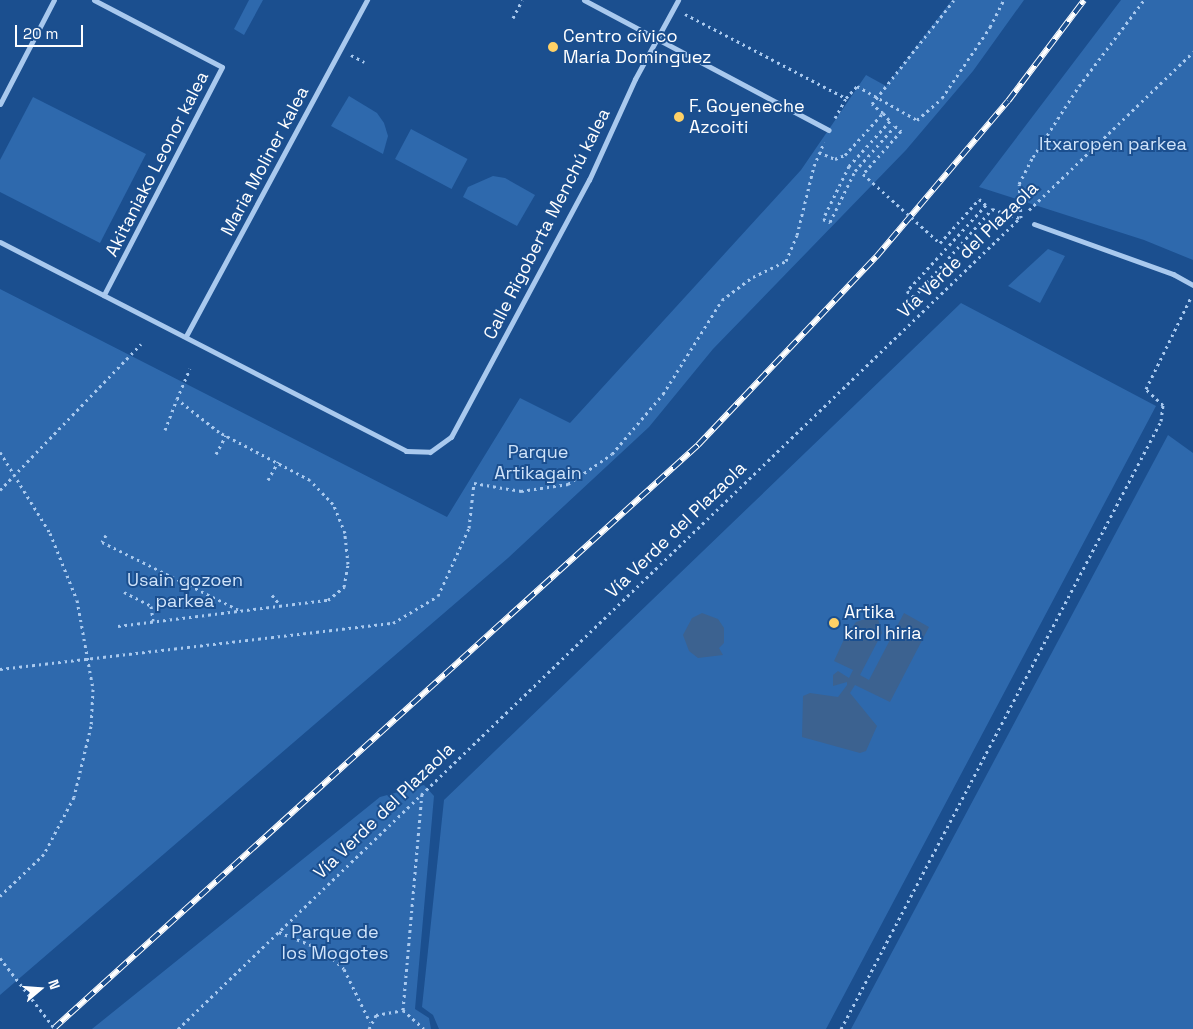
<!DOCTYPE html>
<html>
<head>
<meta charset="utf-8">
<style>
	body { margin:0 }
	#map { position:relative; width:1193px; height:1029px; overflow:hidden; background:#1b4f8f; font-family:"Space Grotesk",sans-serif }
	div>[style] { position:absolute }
	.green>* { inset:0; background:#2e69ad; transform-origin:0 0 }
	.water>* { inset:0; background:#3c6290 }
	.path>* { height:3px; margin-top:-1.5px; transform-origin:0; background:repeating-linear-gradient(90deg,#a9c9ee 0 2.5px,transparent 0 6.5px) }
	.street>* { height:5px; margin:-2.5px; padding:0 2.5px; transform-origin:2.5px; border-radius:2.5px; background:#a9c9ee }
	.rail>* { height:5.5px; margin-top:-2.75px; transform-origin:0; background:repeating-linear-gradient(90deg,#1b4f8f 0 11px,#fff 0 22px); box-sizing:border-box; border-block:1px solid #fff }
	.path-bridge>* { height:3px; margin-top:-1.5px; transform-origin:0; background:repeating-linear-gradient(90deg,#a9c9ee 0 2.5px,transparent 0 6.5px) }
	.dots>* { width:14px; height:14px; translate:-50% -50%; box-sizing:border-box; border:2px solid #1b4f8f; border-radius:50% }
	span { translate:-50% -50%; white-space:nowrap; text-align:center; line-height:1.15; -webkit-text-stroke:4px #1b4f8f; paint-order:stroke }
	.poi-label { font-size:18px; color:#fff }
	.left { translate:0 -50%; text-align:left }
	.park-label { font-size:18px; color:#cfe3fa }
	.street-label { font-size:18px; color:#fff }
	.north { position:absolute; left:15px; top:964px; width:50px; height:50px; -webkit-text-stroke:4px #1b4f8f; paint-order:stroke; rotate:72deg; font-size:14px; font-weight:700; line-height:20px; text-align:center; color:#fff }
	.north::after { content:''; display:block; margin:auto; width:18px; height:22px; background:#fff; clip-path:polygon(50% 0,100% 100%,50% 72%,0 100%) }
	.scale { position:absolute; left:15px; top:25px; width:68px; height:22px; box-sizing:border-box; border:2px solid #fff; border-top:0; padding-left:6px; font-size:15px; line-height:18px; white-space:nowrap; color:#fff; -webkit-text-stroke:4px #1b4f8f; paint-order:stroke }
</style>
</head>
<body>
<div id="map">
	<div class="green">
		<i style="clip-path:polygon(249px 0,263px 0,244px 35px,234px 29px)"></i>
		<i style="clip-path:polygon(952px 0,1024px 0,973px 71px,906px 150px,713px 349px,649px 427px,508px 558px,0 995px,0 289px,447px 517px,520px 398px,570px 423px,801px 170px,866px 75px,886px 86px)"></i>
		<i style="clip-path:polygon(1121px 0,1193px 0,1193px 260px,1144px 240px,979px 187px)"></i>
		<i style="clip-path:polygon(349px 96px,377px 113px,384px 123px,388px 136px,383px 154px,331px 126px)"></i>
		<i style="clip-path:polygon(33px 97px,146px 154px,100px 243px,0 192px,0 160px)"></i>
		<i style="left:411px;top:129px;width:64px;height:34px;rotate:28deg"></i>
		<i style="clip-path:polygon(493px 176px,505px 178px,535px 195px,517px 226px,463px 197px,468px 187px)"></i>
		<i style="clip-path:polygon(1048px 249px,1065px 256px,1040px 303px,1008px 286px)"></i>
		<i style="clip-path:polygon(961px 303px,1156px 406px,826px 1029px,439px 1029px,433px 1015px,422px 1007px,444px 800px)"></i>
		<i style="clip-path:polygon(1168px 435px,1193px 453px,1193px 1029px,851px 1029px)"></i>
		<i style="clip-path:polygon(424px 785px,434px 796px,415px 1009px,429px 1018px,431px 1029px,92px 1029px,380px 797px)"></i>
	</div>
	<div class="water">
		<i style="clip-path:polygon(702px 613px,718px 619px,724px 628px,724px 643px,719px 648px,723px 655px,698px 658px,689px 651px,683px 635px,692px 618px)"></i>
		<i style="clip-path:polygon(904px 613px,929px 627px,890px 702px,855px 685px,850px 693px,877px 726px,866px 751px,860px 753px,802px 737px,803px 696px,810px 693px,838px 697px,847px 685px,847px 682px,833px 686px,833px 675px,838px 671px,849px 678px,853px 670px,834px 661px,846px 635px,856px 622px,877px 615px,882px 633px,860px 675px,869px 680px)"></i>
	</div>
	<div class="path">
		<i style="left:685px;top:14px;width:182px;rotate:27.6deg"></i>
		<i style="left:513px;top:18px;width:20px;rotate:-63deg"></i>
		<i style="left:351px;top:55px;width:15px;rotate:28deg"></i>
		<i style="left:883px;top:113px;width:14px;rotate:-141deg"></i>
		<i style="left:872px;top:104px;width:132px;rotate:-51.7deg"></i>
		<i style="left:835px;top:118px;width:23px;rotate:-61deg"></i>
		<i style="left:846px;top:98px;width:16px;rotate:-47deg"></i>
		<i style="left:857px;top:86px;width:69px;rotate:29.5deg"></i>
		<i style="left:917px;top:120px;width:33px;rotate:-41deg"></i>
		<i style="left:942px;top:98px;width:86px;rotate:-55.9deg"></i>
		<i style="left:990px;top:27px;width:30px;rotate:-63deg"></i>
		<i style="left:819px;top:152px;width:17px;rotate:24deg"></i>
		<i style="left:835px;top:159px;width:11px;rotate:-22deg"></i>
		<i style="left:845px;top:155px;width:57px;rotate:-47.9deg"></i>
		<i style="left:883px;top:113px;width:11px;rotate:49deg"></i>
		<i style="left:890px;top:121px;width:61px;rotate:132.3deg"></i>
		<i style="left:849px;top:166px;width:59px;rotate:116.1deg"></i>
		<i style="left:823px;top:219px;width:8px;rotate:23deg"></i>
		<i style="left:830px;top:222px;width:57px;rotate:-63.9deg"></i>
		<i style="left:855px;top:171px;width:60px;rotate:-48.4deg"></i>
		<i style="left:895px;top:126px;width:8px;rotate:40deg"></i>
		<i style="left:901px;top:131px;width:57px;rotate:131.5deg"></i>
		<i style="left:1029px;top:210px;width:228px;rotate:-43.9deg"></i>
		<i style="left:1021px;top:218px;width:34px;rotate:-93deg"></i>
		<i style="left:1019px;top:184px;width:30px;rotate:-63deg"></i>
		<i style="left:1033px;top:157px;width:85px;rotate:-57.1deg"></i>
		<i style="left:1079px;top:86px;width:108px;rotate:-52.9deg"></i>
		<i style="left:940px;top:243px;width:59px;rotate:-48.4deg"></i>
		<i style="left:979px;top:199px;width:9px;rotate:41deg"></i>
		<i style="left:986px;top:205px;width:117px;rotate:132.6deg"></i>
		<i style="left:907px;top:291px;width:9px;rotate:41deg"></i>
		<i style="left:914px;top:297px;width:118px;rotate:-48.4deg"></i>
		<i style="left:992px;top:209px;width:32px;rotate:18deg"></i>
		<i style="left:165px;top:430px;width:33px;rotate:-69deg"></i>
		<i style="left:0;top:452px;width:95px;rotate:58.3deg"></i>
		<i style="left:50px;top:533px;width:72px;rotate:68.1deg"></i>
		<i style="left:77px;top:600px;width:90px;rotate:79.8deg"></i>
		<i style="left:93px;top:689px;width:37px;rotate:93deg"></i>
		<i style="left:91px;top:726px;width:73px;rotate:103.5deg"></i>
		<i style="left:74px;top:797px;width:64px;rotate:117.8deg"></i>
		<i style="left:44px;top:854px;width:61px;rotate:136.3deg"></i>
		<i style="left:216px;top:454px;width:21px;rotate:-62deg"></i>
		<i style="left:268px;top:480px;width:21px;rotate:-61deg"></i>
		<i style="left:0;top:490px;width:203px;rotate:-46deg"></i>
		<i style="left:106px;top:535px;width:8px;rotate:120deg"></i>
		<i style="left:102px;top:542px;width:153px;rotate:26.4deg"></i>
		<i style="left:124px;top:592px;width:30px;rotate:27deg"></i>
		<i style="left:151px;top:606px;width:15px;rotate:82deg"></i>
		<i style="left:272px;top:595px;width:14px;rotate:51deg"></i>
		<i style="left:118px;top:626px;width:212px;rotate:-7.1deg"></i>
		<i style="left:328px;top:600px;width:21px;rotate:-39deg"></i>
		<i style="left:344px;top:587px;width:23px;rotate:-80deg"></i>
		<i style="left:348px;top:564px;width:31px;rotate:-96deg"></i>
		<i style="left:345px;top:533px;width:31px;rotate:-112deg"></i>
		<i style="left:333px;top:504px;width:33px;rotate:-134deg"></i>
		<i style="left:310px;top:480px;width:103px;rotate:-152.2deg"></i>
		<i style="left:219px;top:432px;width:53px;rotate:-141.8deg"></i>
		<i style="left:177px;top:399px;width:33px;rotate:-67deg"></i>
		<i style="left:0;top:669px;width:396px;rotate:-6.7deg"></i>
		<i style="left:393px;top:623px;width:52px;rotate:-31deg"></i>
		<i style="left:438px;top:596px;width:75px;rotate:-65.5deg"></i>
		<i style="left:469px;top:528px;width:45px;rotate:-83.7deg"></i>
		<i style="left:474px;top:483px;width:48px;rotate:9.7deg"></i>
		<i style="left:521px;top:491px;width:48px;rotate:-8.5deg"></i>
		<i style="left:568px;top:484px;width:53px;rotate:-34.3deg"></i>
		<i style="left:612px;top:454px;width:79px;rotate:-49.6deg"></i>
		<i style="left:663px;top:394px;width:111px;rotate:-57.9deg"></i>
		<i style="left:722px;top:300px;width:39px;rotate:-37deg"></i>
		<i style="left:753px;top:277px;width:37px;rotate:-26deg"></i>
		<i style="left:786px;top:261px;width:28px;rotate:-67deg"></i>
		<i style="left:797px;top:235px;width:71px;rotate:-76.2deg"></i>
		<i style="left:814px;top:166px;width:26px;rotate:-67deg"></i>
		<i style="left:279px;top:932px;width:48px;rotate:22.2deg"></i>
		<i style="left:323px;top:950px;width:28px;rotate:42deg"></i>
		<i style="left:344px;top:969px;width:59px;rotate:63.9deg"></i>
		<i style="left:403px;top:1010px;width:217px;rotate:-85deg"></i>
		<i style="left:178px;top:1029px;width:1169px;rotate:-43.93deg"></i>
		<i style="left:369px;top:1029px;width:16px;rotate:-63deg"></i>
		<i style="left:376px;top:1015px;width:27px;rotate:-10deg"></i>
		<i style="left:403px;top:1010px;width:28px;rotate:42deg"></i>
		<i style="left:841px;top:1029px;width:687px;rotate:-62.24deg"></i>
		<i style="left:1161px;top:421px;width:16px;rotate:-83deg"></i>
		<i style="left:1163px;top:405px;width:23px;rotate:-137deg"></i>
		<i style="left:1146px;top:389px;width:102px;rotate:-63.9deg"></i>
	</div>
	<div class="street">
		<i style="left:94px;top:0;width:144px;rotate:27.6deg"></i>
		<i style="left:222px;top:67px;width:257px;rotate:117.4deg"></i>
		<i style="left:584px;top:0;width:277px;rotate:28deg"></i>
		<i style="left:0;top:104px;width:117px;rotate:-62.6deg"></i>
		<i style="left:1034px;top:224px;width:148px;rotate:19.8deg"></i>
		<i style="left:1173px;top:274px;width:23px;rotate:29deg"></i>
		<i style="left:0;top:242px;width:457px;rotate:27.2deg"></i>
		<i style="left:406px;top:451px;width:24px;rotate:2deg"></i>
		<i style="left:430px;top:452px;width:26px;rotate:-36deg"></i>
		<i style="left:451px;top:437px;width:292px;rotate:-61.8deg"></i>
		<i style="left:589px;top:180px;width:111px;rotate:-65.5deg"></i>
		<i style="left:635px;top:79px;width:90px;rotate:-61.4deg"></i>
		<i style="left:186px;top:336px;width:382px;rotate:-61.7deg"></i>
	</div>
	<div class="rail">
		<i style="left:53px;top:1029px;width:870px;rotate:-42.16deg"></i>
		<i style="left:698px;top:445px;width:259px;rotate:-46.6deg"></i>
		<i style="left:876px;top:257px;width:204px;rotate:-49.8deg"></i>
		<i style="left:1008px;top:101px;width:126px;rotate:-53deg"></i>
	</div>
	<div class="path-bridge">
		<i style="left:863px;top:174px;width:103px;rotate:41.9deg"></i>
		<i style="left:0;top:958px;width:90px;rotate:52.2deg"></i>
	</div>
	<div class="dots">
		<i style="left:553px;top:47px;background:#ffd166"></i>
		<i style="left:679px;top:117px;background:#ffd166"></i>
		<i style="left:834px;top:623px;background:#ffd166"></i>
	</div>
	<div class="poi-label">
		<span class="left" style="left:563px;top:47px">Centro cívico<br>María Dominguez</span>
		<span class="left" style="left:689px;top:117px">F. Goyeneche<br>Azcoiti</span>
		<span class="left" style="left:844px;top:623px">Artika<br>kirol hiria</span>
	</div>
	<div class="park-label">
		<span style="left:1113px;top:144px">Itxaropen parkea</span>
		<span style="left:538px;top:463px">Parque<br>Artikagain</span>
		<span style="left:185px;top:591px">Usain gozoen<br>parkea</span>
		<span style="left:335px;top:943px">Parque de<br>los Mogotes</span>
	</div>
	<div class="street-label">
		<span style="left:265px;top:161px;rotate:-62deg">Maria Moliner kalea</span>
		<span style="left:157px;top:164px;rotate:-63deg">Akitaniako Leonor kalea</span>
		<span style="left:547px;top:224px;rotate:-63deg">Calle Rigoberta Menchú kalea</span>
		<span style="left:968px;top:250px;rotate:-44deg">Vía Verde del Plazaola</span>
		<span style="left:676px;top:530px;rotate:-44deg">Vía Verde del Plazaola</span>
		<span style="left:384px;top:811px;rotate:-44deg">Vía Verde del Plazaola</span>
	</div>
	<div class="north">N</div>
	<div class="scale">20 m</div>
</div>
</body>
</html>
